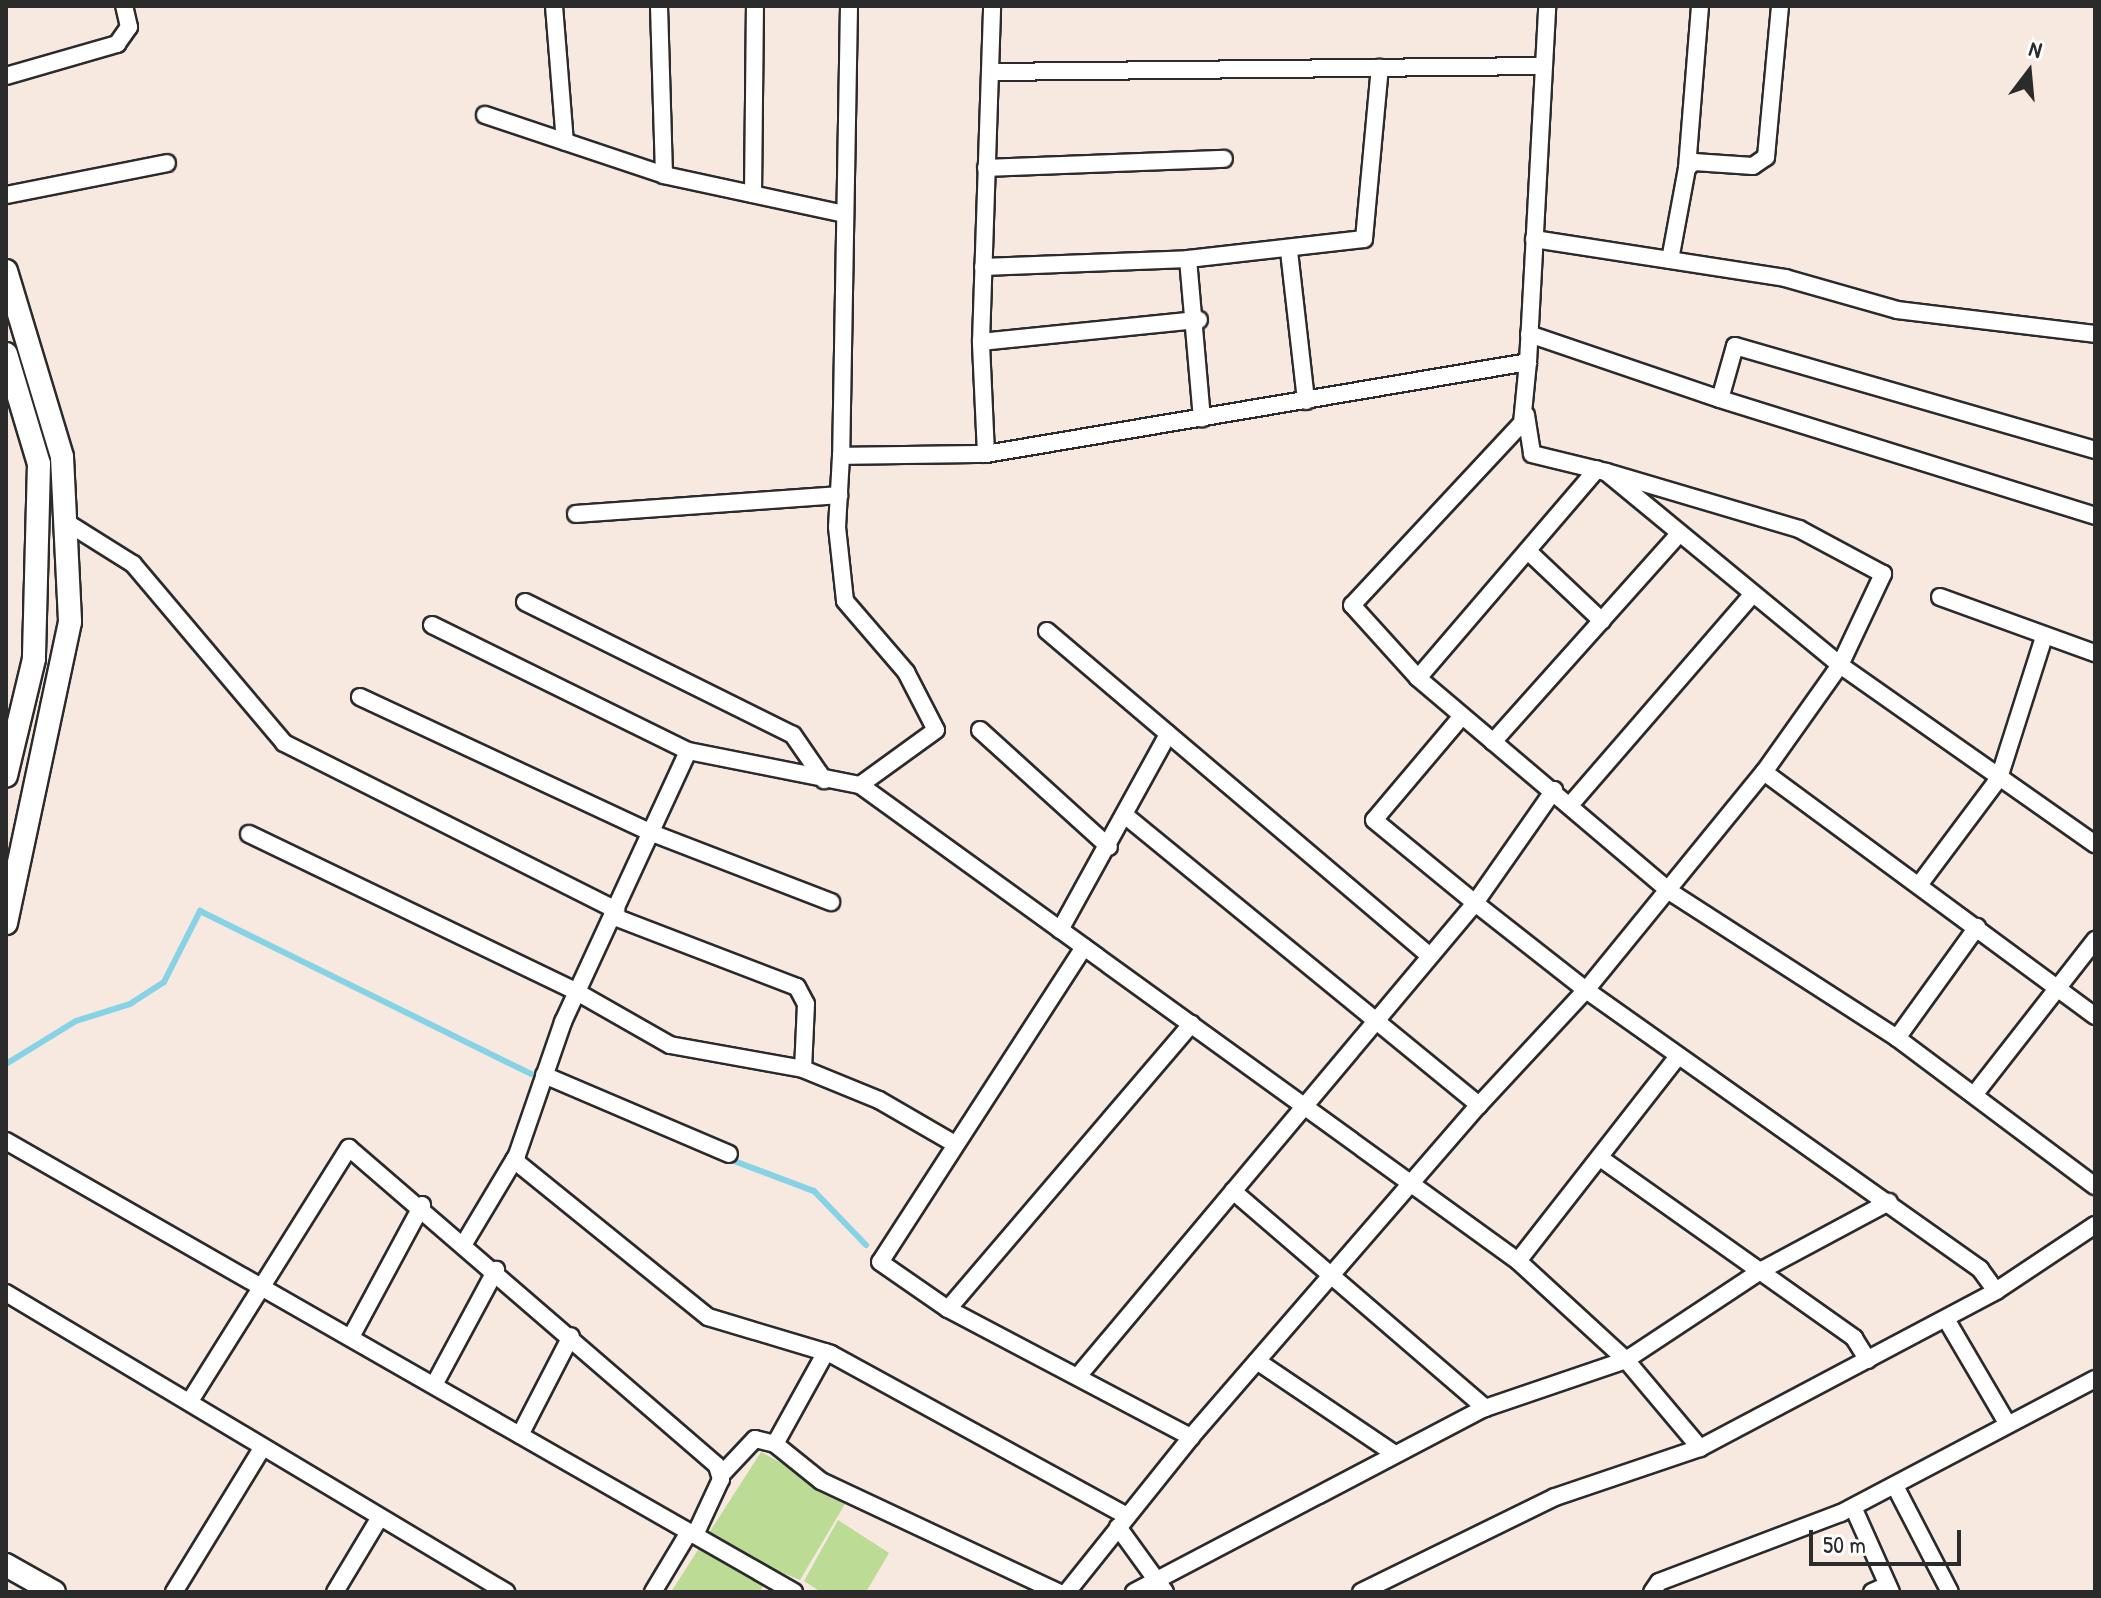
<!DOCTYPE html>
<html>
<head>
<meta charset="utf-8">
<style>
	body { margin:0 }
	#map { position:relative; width:2101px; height:1598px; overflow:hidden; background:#f7e8e0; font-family:"Patrick Hand",sans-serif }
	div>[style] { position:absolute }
	.green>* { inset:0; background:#bcdc95 }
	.stream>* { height:6px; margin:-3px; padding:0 3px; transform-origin:3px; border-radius:3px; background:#86d3e6 }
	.roads { filter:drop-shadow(2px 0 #2b2b2b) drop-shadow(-2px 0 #2b2b2b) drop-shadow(0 2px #2b2b2b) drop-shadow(0 -2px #2b2b2b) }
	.street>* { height:16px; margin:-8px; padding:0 8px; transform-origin:8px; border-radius:8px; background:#fff }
	.secondary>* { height:22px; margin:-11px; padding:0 11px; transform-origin:11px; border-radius:11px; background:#fff }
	span { translate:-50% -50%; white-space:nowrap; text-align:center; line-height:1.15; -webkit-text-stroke:7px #fff; paint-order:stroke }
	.frame { position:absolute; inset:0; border:8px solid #2b2b2b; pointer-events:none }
	.north { position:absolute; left:1989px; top:32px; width:80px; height:80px; -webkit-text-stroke:6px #fff; paint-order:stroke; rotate:16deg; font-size:22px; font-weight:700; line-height:32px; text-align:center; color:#2b2b2b }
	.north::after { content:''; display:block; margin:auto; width:28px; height:36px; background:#2b2b2b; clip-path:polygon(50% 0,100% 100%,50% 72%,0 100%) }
	.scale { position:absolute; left:1809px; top:1530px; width:152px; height:36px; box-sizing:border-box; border:4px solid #2b2b2b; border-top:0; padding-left:10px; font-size:24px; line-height:28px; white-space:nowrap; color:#2b2b2b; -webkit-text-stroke:6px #fff; paint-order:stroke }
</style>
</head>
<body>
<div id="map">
	<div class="green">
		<i style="clip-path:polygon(761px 1452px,848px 1499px,800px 1580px,771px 1568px,760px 1592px,671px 1592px)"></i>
		<i style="clip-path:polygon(838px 1520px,889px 1553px,866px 1592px,821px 1592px,804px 1581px)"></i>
	</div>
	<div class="stream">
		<i style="left:6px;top:1064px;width:82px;rotate:-31.6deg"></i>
		<i style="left:76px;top:1021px;width:57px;rotate:-17.5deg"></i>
		<i style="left:130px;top:1004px;width:40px;rotate:-32.9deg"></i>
		<i style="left:164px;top:982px;width:80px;rotate:-63.1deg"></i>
		<i style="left:200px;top:911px;width:369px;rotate:26.2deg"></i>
		<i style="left:726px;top:1158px;width:94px;rotate:20.6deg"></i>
		<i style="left:814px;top:1191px;width:75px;rotate:46.1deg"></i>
	</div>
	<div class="roads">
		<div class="street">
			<i style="left:554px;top:6px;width:136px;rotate:85.4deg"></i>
			<i style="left:659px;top:6px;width:169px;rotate:88.3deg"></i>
			<i style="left:849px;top:6px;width:450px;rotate:91deg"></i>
			<i style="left:841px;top:456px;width:145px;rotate:-0.8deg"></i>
			<i style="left:986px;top:454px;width:550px;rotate:-9.63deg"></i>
			<i style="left:1528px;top:362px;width:357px;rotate:-86.9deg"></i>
			<i style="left:990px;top:72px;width:554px;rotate:-0.62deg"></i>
			<i style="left:6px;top:76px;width:116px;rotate:-16.1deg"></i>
			<i style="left:117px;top:44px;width:21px;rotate:-55deg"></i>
			<i style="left:129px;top:27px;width:22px;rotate:-103deg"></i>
			<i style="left:485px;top:115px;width:189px;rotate:18.5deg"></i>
			<i style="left:664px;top:175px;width:185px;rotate:12.2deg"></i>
			<i style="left:986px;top:168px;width:238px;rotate:-2.2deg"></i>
			<i style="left:1687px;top:168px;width:163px;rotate:-85.4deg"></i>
			<i style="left:753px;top:194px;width:188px;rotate:-89.4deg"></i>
			<i style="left:6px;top:195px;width:164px;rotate:-11.2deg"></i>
			<i style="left:1534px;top:239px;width:254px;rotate:8.8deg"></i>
			<i style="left:1785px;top:278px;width:116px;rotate:15.9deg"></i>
			<i style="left:1897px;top:310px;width:199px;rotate:6.9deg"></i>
			<i style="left:1289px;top:251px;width:151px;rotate:83.5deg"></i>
			<i style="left:1188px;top:259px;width:177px;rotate:-6.5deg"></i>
			<i style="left:1364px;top:239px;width:172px;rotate:-84.7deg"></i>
			<i style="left:1670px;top:260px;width:94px;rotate:-79.5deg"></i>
			<i style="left:1687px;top:168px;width:9px;rotate:-41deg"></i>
			<i style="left:1694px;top:162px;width:59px;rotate:3.9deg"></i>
			<i style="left:1753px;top:166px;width:16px;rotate:-35deg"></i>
			<i style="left:1766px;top:157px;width:152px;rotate:-84.7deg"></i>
			<i style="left:983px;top:267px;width:205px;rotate:-2.2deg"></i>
			<i style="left:1188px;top:259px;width:160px;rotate:85deg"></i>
			<i style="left:1529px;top:334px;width:202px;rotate:18.8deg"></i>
			<i style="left:1720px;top:399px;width:55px;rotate:-74.2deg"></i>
			<i style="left:1735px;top:346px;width:375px;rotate:16.1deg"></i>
			<i style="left:981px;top:342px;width:219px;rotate:-5.8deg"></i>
			<i style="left:1528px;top:362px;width:61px;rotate:95.6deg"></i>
			<i style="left:1522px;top:423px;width:249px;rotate:133deg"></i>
			<i style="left:1352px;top:605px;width:98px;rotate:47.9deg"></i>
			<i style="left:1418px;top:678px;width:329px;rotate:40.3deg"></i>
			<i style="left:1669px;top:891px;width:271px;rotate:32.8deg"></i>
			<i style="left:1897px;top:1038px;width:247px;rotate:36.8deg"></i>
			<i style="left:1720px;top:399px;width:393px;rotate:17.3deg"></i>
			<i style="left:1526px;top:415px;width:39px;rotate:81deg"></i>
			<i style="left:1532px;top:454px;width:76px;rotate:13.7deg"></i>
			<i style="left:1606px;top:472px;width:303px;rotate:39.5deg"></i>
			<i style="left:1840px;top:665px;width:312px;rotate:35.1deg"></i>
			<i style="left:986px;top:454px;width:112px;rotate:-92.6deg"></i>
			<i style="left:981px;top:342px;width:336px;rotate:-88.1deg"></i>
			<i style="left:841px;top:456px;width:71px;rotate:93.2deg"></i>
			<i style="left:837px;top:527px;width:74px;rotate:83.8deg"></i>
			<i style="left:845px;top:601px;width:94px;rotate:49.3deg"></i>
			<i style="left:906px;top:672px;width:65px;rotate:62.7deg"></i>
			<i style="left:936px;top:730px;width:94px;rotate:144.1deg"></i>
			<i style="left:576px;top:514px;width:264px;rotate:-4.1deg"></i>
			<i style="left:66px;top:522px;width:79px;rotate:32.1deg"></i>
			<i style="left:133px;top:564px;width:234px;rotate:49.8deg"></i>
			<i style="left:284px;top:743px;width:372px;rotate:26.7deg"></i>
			<i style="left:1530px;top:553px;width:99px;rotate:43.4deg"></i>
			<i style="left:1940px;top:597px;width:165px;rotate:19.9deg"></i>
			<i style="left:525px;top:602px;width:299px;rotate:26.4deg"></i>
			<i style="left:793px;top:735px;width:55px;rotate:55.4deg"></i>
			<i style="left:432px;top:625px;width:285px;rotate:26.2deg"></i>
			<i style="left:1047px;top:631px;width:502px;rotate:40.32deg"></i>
			<i style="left:1418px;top:678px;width:275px;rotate:-49.4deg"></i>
			<i style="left:360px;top:697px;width:322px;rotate:25deg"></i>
			<i style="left:652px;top:833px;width:192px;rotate:21.1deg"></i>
			<i style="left:1462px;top:716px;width:136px;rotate:130.2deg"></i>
			<i style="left:1374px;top:820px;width:131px;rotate:39.4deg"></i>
			<i style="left:1475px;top:903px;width:141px;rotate:38.1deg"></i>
			<i style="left:1586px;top:990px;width:483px;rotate:35.3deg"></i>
			<i style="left:1980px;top:1269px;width:27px;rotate:54deg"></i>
			<i style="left:1996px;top:1291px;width:119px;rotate:-33.7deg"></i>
			<i style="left:980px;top:730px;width:174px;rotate:42.2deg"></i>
			<i style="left:1493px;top:742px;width:276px;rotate:-48.2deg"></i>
			<i style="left:1764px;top:772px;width:411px;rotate:36.4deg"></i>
			<i style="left:1571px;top:804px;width:276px;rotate:-49.1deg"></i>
			<i style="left:249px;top:834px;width:364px;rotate:25.7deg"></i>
			<i style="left:577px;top:992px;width:107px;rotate:29.7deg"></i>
			<i style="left:670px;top:1045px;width:135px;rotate:10.2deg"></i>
			<i style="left:803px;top:1069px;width:82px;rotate:22.2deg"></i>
			<i style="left:879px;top:1100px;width:88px;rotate:30.1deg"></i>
			<i style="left:1919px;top:885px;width:134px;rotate:-53.2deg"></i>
			<i style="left:1999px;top:778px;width:148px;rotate:-72.3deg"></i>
			<i style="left:612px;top:916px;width:198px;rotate:21deg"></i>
			<i style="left:797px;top:987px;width:19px;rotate:62deg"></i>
			<i style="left:806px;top:1004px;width:65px;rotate:92.6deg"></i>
			<i style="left:1060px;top:930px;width:224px;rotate:-61.1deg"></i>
			<i style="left:1084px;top:947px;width:375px;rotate:122.9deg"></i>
			<i style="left:880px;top:1262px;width:83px;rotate:34.7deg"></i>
			<i style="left:948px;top:1309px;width:275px;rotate:27.8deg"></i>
			<i style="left:1191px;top:1437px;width:440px;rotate:-49.1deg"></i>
			<i style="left:1479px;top:1105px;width:455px;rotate:-140.7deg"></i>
			<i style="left:1897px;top:1038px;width:137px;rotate:-54.2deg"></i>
			<i style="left:544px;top:1075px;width:201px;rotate:23.1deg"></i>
			<i style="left:1974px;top:1095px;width:197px;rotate:-52deg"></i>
			<i style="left:1479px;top:1105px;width:157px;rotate:-47.1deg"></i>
			<i style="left:1586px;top:990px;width:281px;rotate:-50.8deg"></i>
			<i style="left:1764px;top:772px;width:131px;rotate:-54.6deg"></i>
			<i style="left:1840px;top:665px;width:101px;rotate:-64.7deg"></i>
			<i style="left:1883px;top:574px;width:95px;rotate:-151.8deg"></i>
			<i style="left:1799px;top:529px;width:201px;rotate:-163.5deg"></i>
			<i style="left:6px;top:1141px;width:908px;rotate:29.78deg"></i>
			<i style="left:514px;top:1160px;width:250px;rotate:39deg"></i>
			<i style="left:708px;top:1317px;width:128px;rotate:16.7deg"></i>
			<i style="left:831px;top:1354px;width:335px;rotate:28.7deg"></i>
			<i style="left:1603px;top:1160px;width:308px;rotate:35.3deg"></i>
			<i style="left:1854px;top:1338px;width:26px;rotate:58deg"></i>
			<i style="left:1233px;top:1191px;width:333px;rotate:40.7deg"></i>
			<i style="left:465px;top:1242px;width:101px;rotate:-59.1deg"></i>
			<i style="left:517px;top:1155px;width:141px;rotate:-70.9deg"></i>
			<i style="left:563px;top:1022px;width:298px;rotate:-65.2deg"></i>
			<i style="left:688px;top:751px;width:175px;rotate:11.2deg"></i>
			<i style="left:860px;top:785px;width:812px;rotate:35.88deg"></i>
			<i style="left:1518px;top:1261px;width:147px;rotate:42.5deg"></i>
			<i style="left:1626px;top:1360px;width:115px;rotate:49.9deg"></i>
			<i style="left:1518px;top:1261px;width:260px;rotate:-52deg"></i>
			<i style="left:6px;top:1293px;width:583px;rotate:30.88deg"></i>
			<i style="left:948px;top:1309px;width:375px;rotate:-49.5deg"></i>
			<i style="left:1946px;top:1319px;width:121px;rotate:59.6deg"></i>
			<i style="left:351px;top:1337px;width:150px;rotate:-61.7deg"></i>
			<i style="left:1257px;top:1361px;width:166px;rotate:34deg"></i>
			<i style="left:1079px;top:1375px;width:616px;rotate:-50deg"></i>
			<i style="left:1475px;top:903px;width:138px;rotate:-55deg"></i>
			<i style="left:434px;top:1385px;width:131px;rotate:-61.7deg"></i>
			<i style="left:190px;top:1401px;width:299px;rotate:-57.9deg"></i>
			<i style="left:349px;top:1148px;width:486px;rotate:40.8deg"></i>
			<i style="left:717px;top:1466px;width:14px;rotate:73deg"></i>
			<i style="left:721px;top:1479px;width:62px;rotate:114.9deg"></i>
			<i style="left:520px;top:1435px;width:111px;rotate:-62.7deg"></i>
			<i style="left:775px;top:1444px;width:105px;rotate:-61deg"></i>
			<i style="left:722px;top:1474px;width:48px;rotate:-46.7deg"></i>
			<i style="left:755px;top:1439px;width:21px;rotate:14deg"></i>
			<i style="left:775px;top:1444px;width:59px;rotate:38.8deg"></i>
			<i style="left:821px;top:1481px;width:262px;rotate:25.1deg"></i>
			<i style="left:1895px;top:1486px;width:119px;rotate:62.6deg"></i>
			<i style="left:1853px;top:1507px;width:93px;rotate:65.9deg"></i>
			<i style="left:1118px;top:1527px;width:80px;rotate:54.1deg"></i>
			<i style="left:174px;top:1592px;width:170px;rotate:-58.5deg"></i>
			<i style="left:335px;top:1592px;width:87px;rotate:-59deg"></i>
			<i style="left:653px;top:1592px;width:70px;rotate:-59deg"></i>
			<i style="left:1067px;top:1592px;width:198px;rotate:-51.3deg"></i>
			<i style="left:1134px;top:1592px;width:396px;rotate:-27.7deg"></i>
			<i style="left:1485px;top:1408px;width:149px;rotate:-18.8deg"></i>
			<i style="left:1626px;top:1360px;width:163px;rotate:-33.5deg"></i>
			<i style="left:1762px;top:1270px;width:144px;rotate:-28.2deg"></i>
			<i style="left:1361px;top:1592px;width:216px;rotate:-26.1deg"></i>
			<i style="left:1555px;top:1497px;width:153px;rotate:-18.7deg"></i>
			<i style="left:1700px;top:1448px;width:335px;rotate:-27.9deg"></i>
			<i style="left:1652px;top:1592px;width:12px;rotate:-55deg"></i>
			<i style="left:1659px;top:1582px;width:195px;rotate:-20.8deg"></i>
			<i style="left:1841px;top:1513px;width:287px;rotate:-27.8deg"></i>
			<i style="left:1872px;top:1592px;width:17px;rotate:-24deg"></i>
		</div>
		<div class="secondary">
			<i style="left:6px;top:271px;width:194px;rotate:73.2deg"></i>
			<i style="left:62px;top:457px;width:165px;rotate:87.2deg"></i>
			<i style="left:70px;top:622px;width:308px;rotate:102deg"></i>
			<i style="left:6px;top:354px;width:115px;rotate:73.3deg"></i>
			<i style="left:39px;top:464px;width:195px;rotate:91.5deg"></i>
			<i style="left:34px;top:659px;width:120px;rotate:103.5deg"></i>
			<i style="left:6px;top:1565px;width:55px;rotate:29.4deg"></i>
		</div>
	</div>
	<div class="frame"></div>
	<div class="north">N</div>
	<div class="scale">50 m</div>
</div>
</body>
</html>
